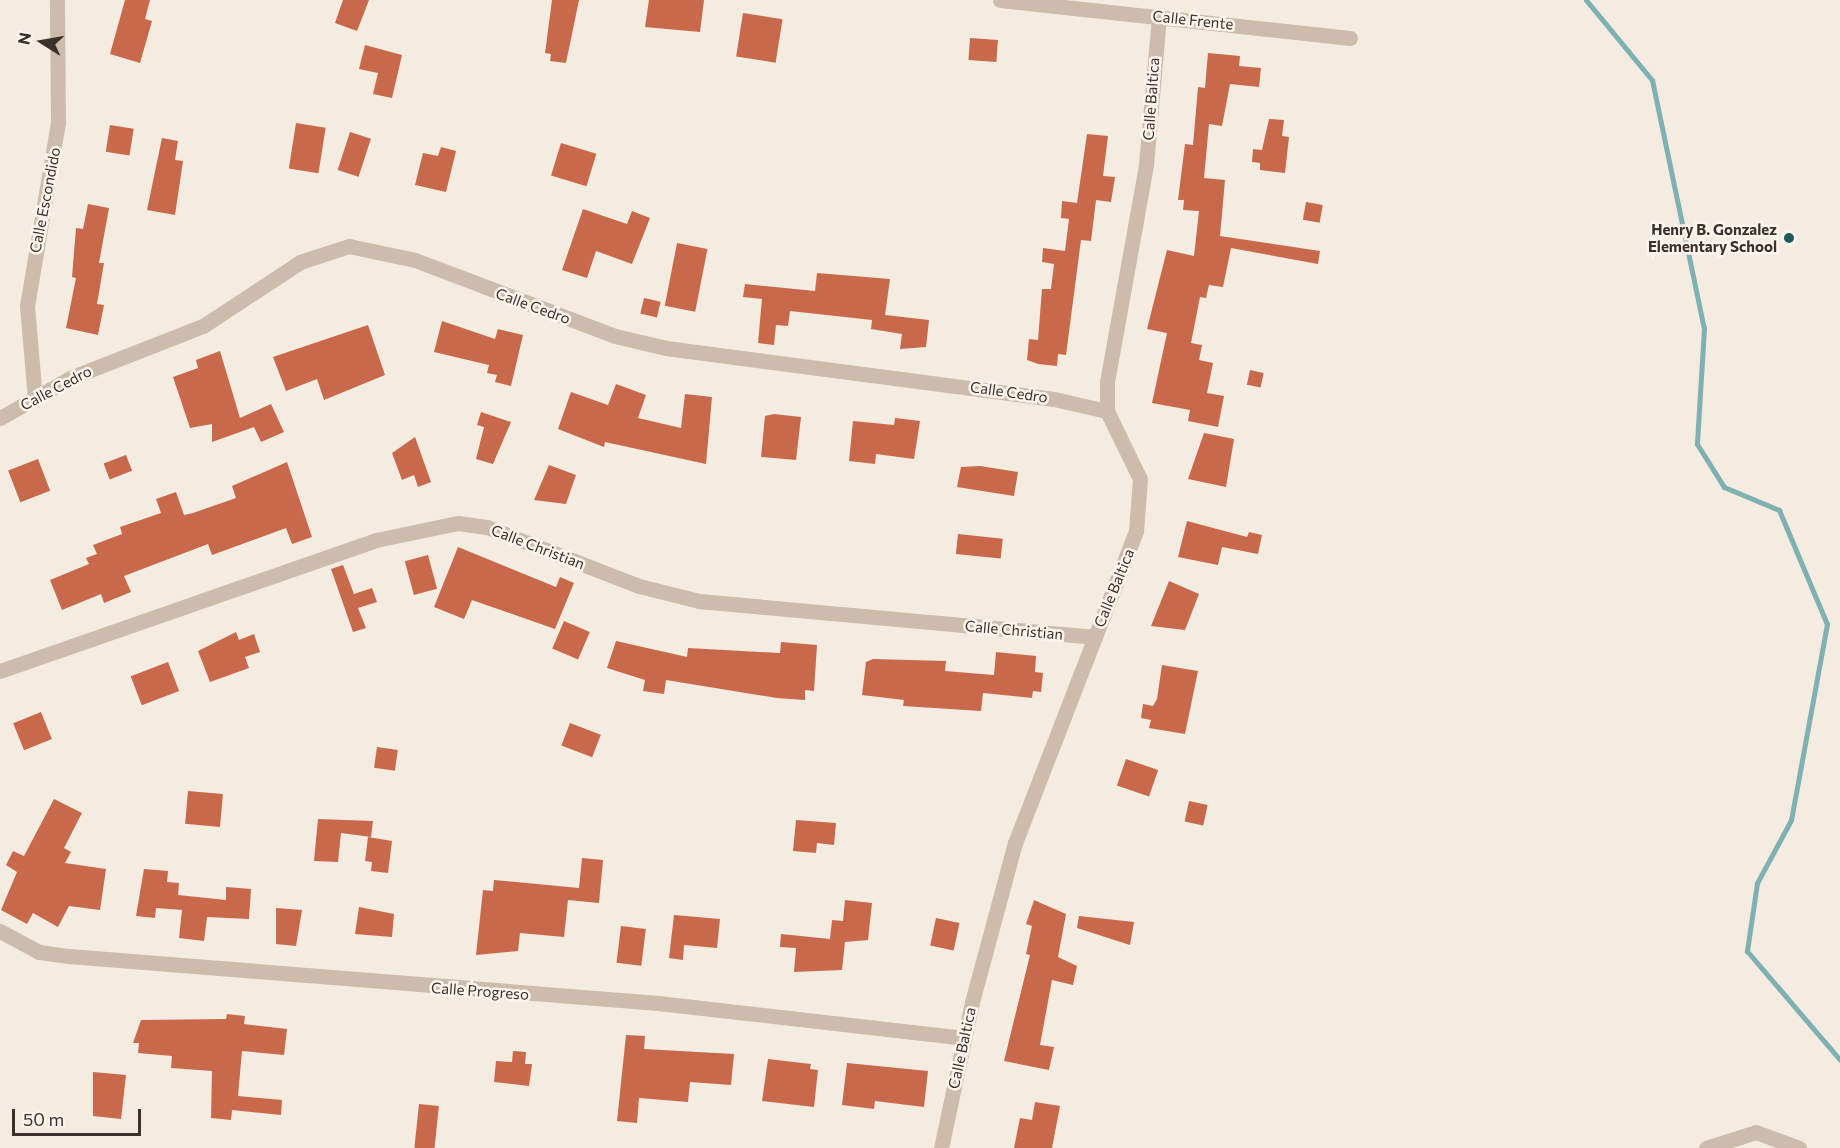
<!DOCTYPE html>
<html>
<head>
<meta charset="utf-8">
<style>
	body { margin:0 }
	#map { position:relative; width:1840px; height:1148px; overflow:hidden; background:#f4ebe1; font-family:Commissioner,sans-serif }
	div>[style] { position:absolute }
	.stream>* { height:5px; margin:-2.5px; padding:0 2.5px; transform-origin:2.5px; border-radius:2.5px; background:#7fb0b2 }
	.building>* { inset:0; background:#c8694b; transform-origin:0 0 }
	.minor>* { height:15px; margin:-7.5px; padding:0 7.5px; transform-origin:7.5px; border-radius:7.5px; background:#cdbbac }
	.dots>* { width:16px; height:16px; translate:-50% -50%; box-sizing:border-box; border:3px solid #fbf5ee; border-radius:50% }
	span { translate:-50% -50%; white-space:nowrap; text-align:center; line-height:1.15; -webkit-text-stroke:5px #fbf5ee; paint-order:stroke }
	.street-label { font-size:15px; color:#3b302b }
	.poi-label { font-size:15px; color:#3b302b; font-weight:700 }
	.right { translate:-100% -50%; text-align:right }
	.north { position:absolute; left:12px; top:12px; width:60px; height:60px; -webkit-text-stroke:4px #fbf5ee; paint-order:stroke; rotate:281deg; font-size:16px; font-weight:700; line-height:24px; text-align:center; color:#3b302b }
	.north::after { content:''; display:block; margin:auto; width:21px; height:27px; background:#3b302b; clip-path:polygon(50% 0,100% 100%,50% 72%,0 100%) }
	.scale { position:absolute; left:12px; top:1109px; width:129px; height:27px; box-sizing:border-box; border:3px solid #3b302b; border-top:0; padding-left:8px; font-size:18px; line-height:21px; white-space:nowrap; color:#3b302b; -webkit-text-stroke:4px #fbf5ee; paint-order:stroke }
</style>
</head>
<body>
<div id="map">
	<div class="stream">
		<i style="left:1586px;top:0;width:104px;rotate:50.5deg"></i>
		<i style="left:1652px;top:80px;width:253px;rotate:78.2deg"></i>
		<i style="left:1704px;top:328px;width:116px;rotate:93.5deg"></i>
		<i style="left:1697px;top:444px;width:51px;rotate:57.9deg"></i>
		<i style="left:1724px;top:487px;width:60px;rotate:22.7deg"></i>
		<i style="left:1779px;top:510px;width:124px;rotate:67.2deg"></i>
		<i style="left:1827px;top:624px;width:199px;rotate:100.4deg"></i>
		<i style="left:1791px;top:820px;width:72px;rotate:118.4deg"></i>
		<i style="left:1757px;top:883px;width:69px;rotate:98.4deg"></i>
		<i style="left:1747px;top:951px;width:143px;rotate:49.5deg"></i>
	</div>
	<div class="building">
		<i style="clip-path:polygon(125px 0,150px 0,145px 19px,152px 21px,140px 63px,110px 54px)"></i>
		<i style="clip-path:polygon(343px 0,369px 0,357px 31px,335px 23px)"></i>
		<i style="clip-path:polygon(552px 0,579px 0,566px 63px,550px 61px,551px 54px,545px 53px)"></i>
		<i style="clip-path:polygon(649px 0,704px 0,700px 32px,645px 27px)"></i>
		<i style="left:743px;top:13px;width:40px;height:44px;rotate:9deg"></i>
		<i style="left:970px;top:38px;width:28px;height:22px;rotate:4deg"></i>
		<i style="clip-path:polygon(365px 45px,402px 55px,392px 98px,373px 94px,378px 73px,359px 69px)"></i>
		<i style="clip-path:polygon(1208px 53px,1240px 56px,1239px 66px,1261px 68px,1259px 87px,1230px 84px,1222px 126px,1209px 124px,1204px 178px,1225px 180px,1220px 236px,1320px 251px,1318px 264px,1231px 248px,1223px 287px,1209px 285px,1206px 298px,1200px 297px,1191px 343px,1202px 345px,1199px 360px,1213px 363px,1207px 393px,1224px 396px,1218px 427px,1188px 421px,1190px 410px,1152px 403px,1167px 333px,1147px 329px,1167px 250px,1194px 256px,1199px 211px,1183px 210px,1184px 200px,1178px 200px,1185px 144px,1193px 145px,1198px 87px,1205px 88px)"></i>
		<i style="clip-path:polygon(1269px 119px,1284px 120px,1282px 136px,1289px 137px,1285px 173px,1260px 170px,1260px 163px,1252px 162px,1253px 149px,1262px 150px)"></i>
		<i style="left:296px;top:123px;width:30px;height:46px;rotate:9deg"></i>
		<i style="left:110px;top:125px;width:24px;height:27px;rotate:9deg"></i>
		<i style="left:350px;top:132px;width:22px;height:40px;rotate:18deg"></i>
		<i style="clip-path:polygon(1087px 134px,1108px 136px,1103px 176px,1115px 177px,1111px 202px,1096px 200px,1091px 241px,1081px 240px,1066px 355px,1058px 354px,1057px 366px,1038px 364px,1027px 360px,1029px 339px,1038px 340px,1042px 289px,1051px 289px,1054px 264px,1042px 262px,1043px 248px,1065px 251px,1069px 219px,1061px 218px,1062px 201px,1077px 203px)"></i>
		<i style="clip-path:polygon(162px 138px,178px 141px,175px 160px,183px 161px,175px 215px,147px 210px)"></i>
		<i style="left:561px;top:143px;width:37px;height:34px;rotate:17deg"></i>
		<i style="clip-path:polygon(441px 147px,456px 151px,446px 192px,415px 185px,423px 153px,438px 156px)"></i>
		<i style="left:1306px;top:202px;width:17px;height:18px;rotate:10deg"></i>
		<i style="clip-path:polygon(88px 204px,109px 208px,99px 263px,104px 263px,97px 304px,104px 305px,98px 335px,66px 328px,76px 278px,72px 277px,76px 228px,83px 229px)"></i>
		<i style="clip-path:polygon(583px 209px,627px 224px,632px 211px,650px 218px,632px 264px,596px 251px,587px 278px,562px 270px)"></i>
		<i style="left:677px;top:243px;width:31px;height:64px;rotate:11deg"></i>
		<i style="clip-path:polygon(817px 273px,890px 279px,885px 315px,929px 320px,926px 347px,900px 349px,902px 334px,871px 329px,872px 320px,790px 311px,788px 326px,776px 325px,774px 345px,758px 343px,762px 299px,743px 297px,745px 284px,815px 291px)"></i>
		<i style="left:644px;top:298px;width:17px;height:16px;rotate:13deg"></i>
		<i style="clip-path:polygon(442px 321px,495px 339px,498px 329px,523px 335px,511px 386px,495px 382px,497px 375px,487px 373px,489px 365px,434px 352px)"></i>
		<i style="clip-path:polygon(368px 325px,385px 375px,324px 400px,317px 379px,286px 391px,273px 357px)"></i>
		<i style="clip-path:polygon(220px 351px,240px 418px,271px 404px,284px 432px,261px 442px,254px 427px,212px 442px,212px 424px,190px 428px,173px 377px,198px 368px,196px 360px)"></i>
		<i style="left:1250px;top:370px;width:14px;height:15px;rotate:12deg"></i>
		<i style="clip-path:polygon(616px 384px,646px 395px,638px 418px,681px 428px,685px 394px,712px 397px,706px 464px,605px 442px,604px 447px,558px 429px,571px 392px,608px 405px)"></i>
		<i style="clip-path:polygon(481px 412px,511px 422px,493px 464px,476px 459px,484px 427px,477px 425px)"></i>
		<i style="clip-path:polygon(774px 414px,801px 417px,796px 460px,761px 457px,765px 416px)"></i>
		<i style="clip-path:polygon(895px 418px,920px 421px,914px 459px,876px 454px,875px 464px,849px 461px,853px 421px,894px 425px)"></i>
		<i style="clip-path:polygon(1204px 433px,1234px 439px,1226px 487px,1188px 479px)"></i>
		<i style="clip-path:polygon(415px 437px,431px 482px,418px 487px,414px 475px,402px 480px,392px 453px)"></i>
		<i style="left:126px;top:455px;width:17px;height:24px;rotate:69deg"></i>
		<i style="left:38px;top:459px;width:34px;height:32px;rotate:69deg"></i>
		<i style="clip-path:polygon(287px 462px,312px 537px,292px 544px,286px 528px,212px 555px,208px 544px,124px 576px,131px 592px,104px 603px,101px 594px,62px 610px,50px 580px,89px 564px,86px 558px,97px 554px,93px 545px,122px 534px,120px 527px,161px 513px,156px 499px,176px 492px,184px 515px,193px 513px,236px 498px,232px 486px)"></i>
		<i style="clip-path:polygon(549px 465px,576px 475px,566px 504px,534px 500px)"></i>
		<i style="clip-path:polygon(980px 466px,1018px 472px,1014px 496px,957px 487px,961px 467px)"></i>
		<i style="clip-path:polygon(1187px 521px,1247px 537px,1249px 532px,1262px 535px,1258px 554px,1222px 547px,1218px 565px,1178px 557px)"></i>
		<i style="left:958px;top:534px;width:45px;height:20px;rotate:6deg"></i>
		<i style="clip-path:polygon(458px 547px,556px 587px,560px 577px,574px 583px,555px 629px,472px 600px,464px 619px,434px 607px)"></i>
		<i style="left:428px;top:555px;width:35px;height:24px;rotate:75deg"></i>
		<i style="clip-path:polygon(343px 565px,354px 594px,372px 588px,377px 602px,358px 608px,366px 628px,353px 632px,331px 569px)"></i>
		<i style="clip-path:polygon(1169px 581px,1199px 594px,1185px 630px,1151px 626px)"></i>
		<i style="left:564px;top:621px;width:28px;height:30px;rotate:23deg"></i>
		<i style="clip-path:polygon(236px 632px,239px 640px,254px 634px,260px 652px,245px 657px,249px 668px,210px 682px,198px 651px)"></i>
		<i style="clip-path:polygon(616px 641px,687px 657px,688px 648px,780px 653px,781px 642px,817px 645px,814px 691px,805px 690px,805px 700px,777px 698px,666px 680px,664px 694px,643px 691px,645px 680px,607px 668px)"></i>
		<i style="clip-path:polygon(996px 652px,1036px 656px,1035px 672px,1043px 673px,1041px 692px,1033px 691px,1032px 698px,983px 693px,981px 711px,903px 706px,904px 700px,862px 695px,866px 662px,873px 659px,946px 661px,945px 671px,994px 675px)"></i>
		<i style="left:168px;top:662px;width:31px;height:40px;rotate:69deg"></i>
		<i style="clip-path:polygon(1162px 665px,1198px 671px,1185px 734px,1149px 728px,1151px 720px,1141px 718px,1143px 704px,1153px 706px,1157px 699px)"></i>
		<i style="left:41px;top:712px;width:29px;height:30px;rotate:68deg"></i>
		<i style="left:570px;top:723px;width:33px;height:24px;rotate:21deg"></i>
		<i style="left:377px;top:747px;width:21px;height:21px;rotate:8deg"></i>
		<i style="left:1126px;top:759px;width:34px;height:28px;rotate:19deg"></i>
		<i style="left:188px;top:791px;width:35px;height:33px;rotate:5deg"></i>
		<i style="clip-path:polygon(54px 799px,82px 813px,64px 848px,71px 852px,65px 863px,106px 869px,100px 910px,69px 906px,58px 927px,33px 913px,27px 924px,1px 910px,17px 872px,6px 865px,13px 851px,24px 856px)"></i>
		<i style="left:1189px;top:801px;width:19px;height:21px;rotate:12deg"></i>
		<i style="clip-path:polygon(318px 819px,373px 821px,371px 837px,341px 833px,338px 862px,314px 861px)"></i>
		<i style="clip-path:polygon(796px 820px,836px 823px,834px 845px,817px 843px,816px 853px,793px 851px)"></i>
		<i style="clip-path:polygon(368px 837px,392px 841px,388px 873px,371px 871px,372px 862px,365px 861px)"></i>
		<i style="clip-path:polygon(582px 858px,603px 860px,599px 903px,568px 900px,564px 937px,520px 933px,518px 951px,476px 955px,483px 890px,493px 891px,494px 880px,579px 888px)"></i>
		<i style="clip-path:polygon(144px 869px,168px 871px,167px 882px,179px 883px,178px 895px,226px 900px,226px 887px,251px 889px,249px 919px,207px 917px,204px 941px,179px 938px,182px 910px,156px 908px,155px 918px,136px 916px)"></i>
		<i style="clip-path:polygon(845px 900px,872px 903px,868px 940px,845px 942px,842px 970px,794px 972px,796px 948px,780px 947px,781px 934px,830px 939px,832px 920px,843px 921px)"></i>
		<i style="clip-path:polygon(1034px 900px,1066px 914px,1058px 957px,1077px 966px,1073px 985px,1052px 980px,1040px 1045px,1054px 1047px,1049px 1070px,1004px 1061px,1030px 955px,1026px 954px,1032px 926px,1026px 924px)"></i>
		<i style="clip-path:polygon(359px 907px,394px 914px,392px 937px,355px 934px)"></i>
		<i style="clip-path:polygon(276px 908px,302px 910px,296px 946px,276px 944px)"></i>
		<i style="clip-path:polygon(674px 915px,720px 919px,717px 948px,684px 945px,683px 960px,669px 958px)"></i>
		<i style="clip-path:polygon(1079px 916px,1134px 922px,1130px 945px,1077px 928px)"></i>
		<i style="left:936px;top:918px;width:24px;height:28px;rotate:12deg"></i>
		<i style="left:621px;top:926px;width:25px;height:37px;rotate:7deg"></i>
		<i style="clip-path:polygon(227px 1014px,245px 1016px,244px 1024px,287px 1029px,284px 1055px,242px 1051px,238px 1096px,282px 1100px,281px 1115px,232px 1110px,231px 1120px,211px 1118px,212px 1071px,171px 1068px,172px 1056px,138px 1053px,139px 1043px,133px 1043px,141px 1020px,226px 1019px)"></i>
		<i style="clip-path:polygon(626px 1035px,645px 1036px,644px 1049px,734px 1054px,731px 1085px,690px 1082px,688px 1102px,639px 1098px,637px 1123px,617px 1121px)"></i>
		<i style="clip-path:polygon(513px 1051px,526px 1052px,525px 1064px,532px 1064px,529px 1086px,494px 1082px,496px 1061px,512px 1062px)"></i>
		<i style="clip-path:polygon(768px 1059px,811px 1064px,810px 1069px,818px 1070px,814px 1107px,762px 1101px)"></i>
		<i style="clip-path:polygon(847px 1063px,928px 1071px,924px 1107px,875px 1101px,874px 1109px,842px 1105px)"></i>
		<i style="clip-path:polygon(93px 1072px,126px 1075px,121px 1119px,93px 1116px)"></i>
		<i style="clip-path:polygon(1035px 1102px,1060px 1106px,1052px 1148px,1014px 1148px,1020px 1118px,1032px 1120px)"></i>
		<i style="left:419px;top:1104px;width:20px;height:44px;rotate:6deg"></i>
	</div>
	<div class="minor">
		<i style="left:1000px;top:0;width:352px;rotate:6.2deg"></i>
		<i style="left:35px;top:399px;width:93px;rotate:-94.9deg"></i>
		<i style="left:27px;top:306px;width:187px;rotate:-80.4deg"></i>
		<i style="left:58px;top:122px;width:122px;rotate:-90.5deg"></i>
		<i style="left:0;top:418px;width:81px;rotate:-29.7deg"></i>
		<i style="left:70px;top:378px;width:143px;rotate:-21.4deg"></i>
		<i style="left:203px;top:326px;width:116px;rotate:-33.4deg"></i>
		<i style="left:300px;top:262px;width:52px;rotate:-18.1deg"></i>
		<i style="left:349px;top:246px;width:67px;rotate:12deg"></i>
		<i style="left:415px;top:260px;width:214px;rotate:20.8deg"></i>
		<i style="left:615px;top:336px;width:52px;rotate:13.2deg"></i>
		<i style="left:666px;top:348px;width:391px;rotate:7.5deg"></i>
		<i style="left:1054px;top:399px;width:54px;rotate:12.8deg"></i>
		<i style="left:0;top:671px;width:398px;rotate:-19.2deg"></i>
		<i style="left:376px;top:540px;width:84px;rotate:-11.7deg"></i>
		<i style="left:458px;top:523px;width:29px;rotate:8deg"></i>
		<i style="left:487px;top:527px;width:163px;rotate:21.2deg"></i>
		<i style="left:639px;top:586px;width:62px;rotate:14deg"></i>
		<i style="left:699px;top:601px;width:398px;rotate:5.2deg"></i>
		<i style="left:0;top:931px;width:44px;rotate:28.3deg"></i>
		<i style="left:39px;top:952px;width:30px;rotate:8deg"></i>
		<i style="left:69px;top:956px;width:591px;rotate:4.56deg"></i>
		<i style="left:658px;top:1003px;width:308px;rotate:6.5deg"></i>
		<i style="left:941px;top:1148px;width:149px;rotate:-78deg"></i>
		<i style="left:972px;top:1002px;width:165px;rotate:-74.9deg"></i>
		<i style="left:1015px;top:843px;width:335px;rotate:-68.8deg"></i>
		<i style="left:1136px;top:531px;width:52px;rotate:-85.6deg"></i>
		<i style="left:1140px;top:479px;width:76px;rotate:-115.9deg"></i>
		<i style="left:1107px;top:411px;width:29px;rotate:-90deg"></i>
		<i style="left:1107px;top:382px;width:220px;rotate:-79.8deg"></i>
		<i style="left:1146px;top:165px;width:150px;rotate:-85deg"></i>
		<i style="left:1706px;top:1148px;width:52px;rotate:-17.7deg"></i>
		<i style="left:1756px;top:1132px;width:46px;rotate:20.4deg"></i>
	</div>
	<div class="dots">
		<i style="left:1789px;top:238px;background:#1f5a5e"></i>
	</div>
	<div class="street-label">
		<span style="left:1193px;top:20px;rotate:6deg">Calle Frente</span>
		<span style="left:1151px;top:99px;rotate:-86deg">Calle Baltica</span>
		<span style="left:45px;top:200px;rotate:-79deg">Calle Escondido</span>
		<span style="left:533px;top:306px;rotate:20deg">Calle Cedro</span>
		<span style="left:56px;top:388px;rotate:-28deg">Calle Cedro</span>
		<span style="left:1009px;top:392px;rotate:8deg">Calle Cedro</span>
		<span style="left:538px;top:547px;rotate:21deg">Calle Christian</span>
		<span style="left:1114px;top:588px;rotate:-68deg">Calle Baltica</span>
		<span style="left:1014px;top:630px;rotate:5deg">Calle Christian</span>
		<span style="left:480px;top:991px;rotate:4deg">Calle Progreso</span>
		<span style="left:962px;top:1048px;rotate:-78deg">Calle Baltica</span>
	</div>
	<div class="poi-label">
		<span class="right" style="left:1777px;top:238px">Henry B. Gonzalez<br>Elementary School</span>
	</div>
	<div class="north">N</div>
	<div class="scale">50 m</div>
</div>
</body>
</html>
